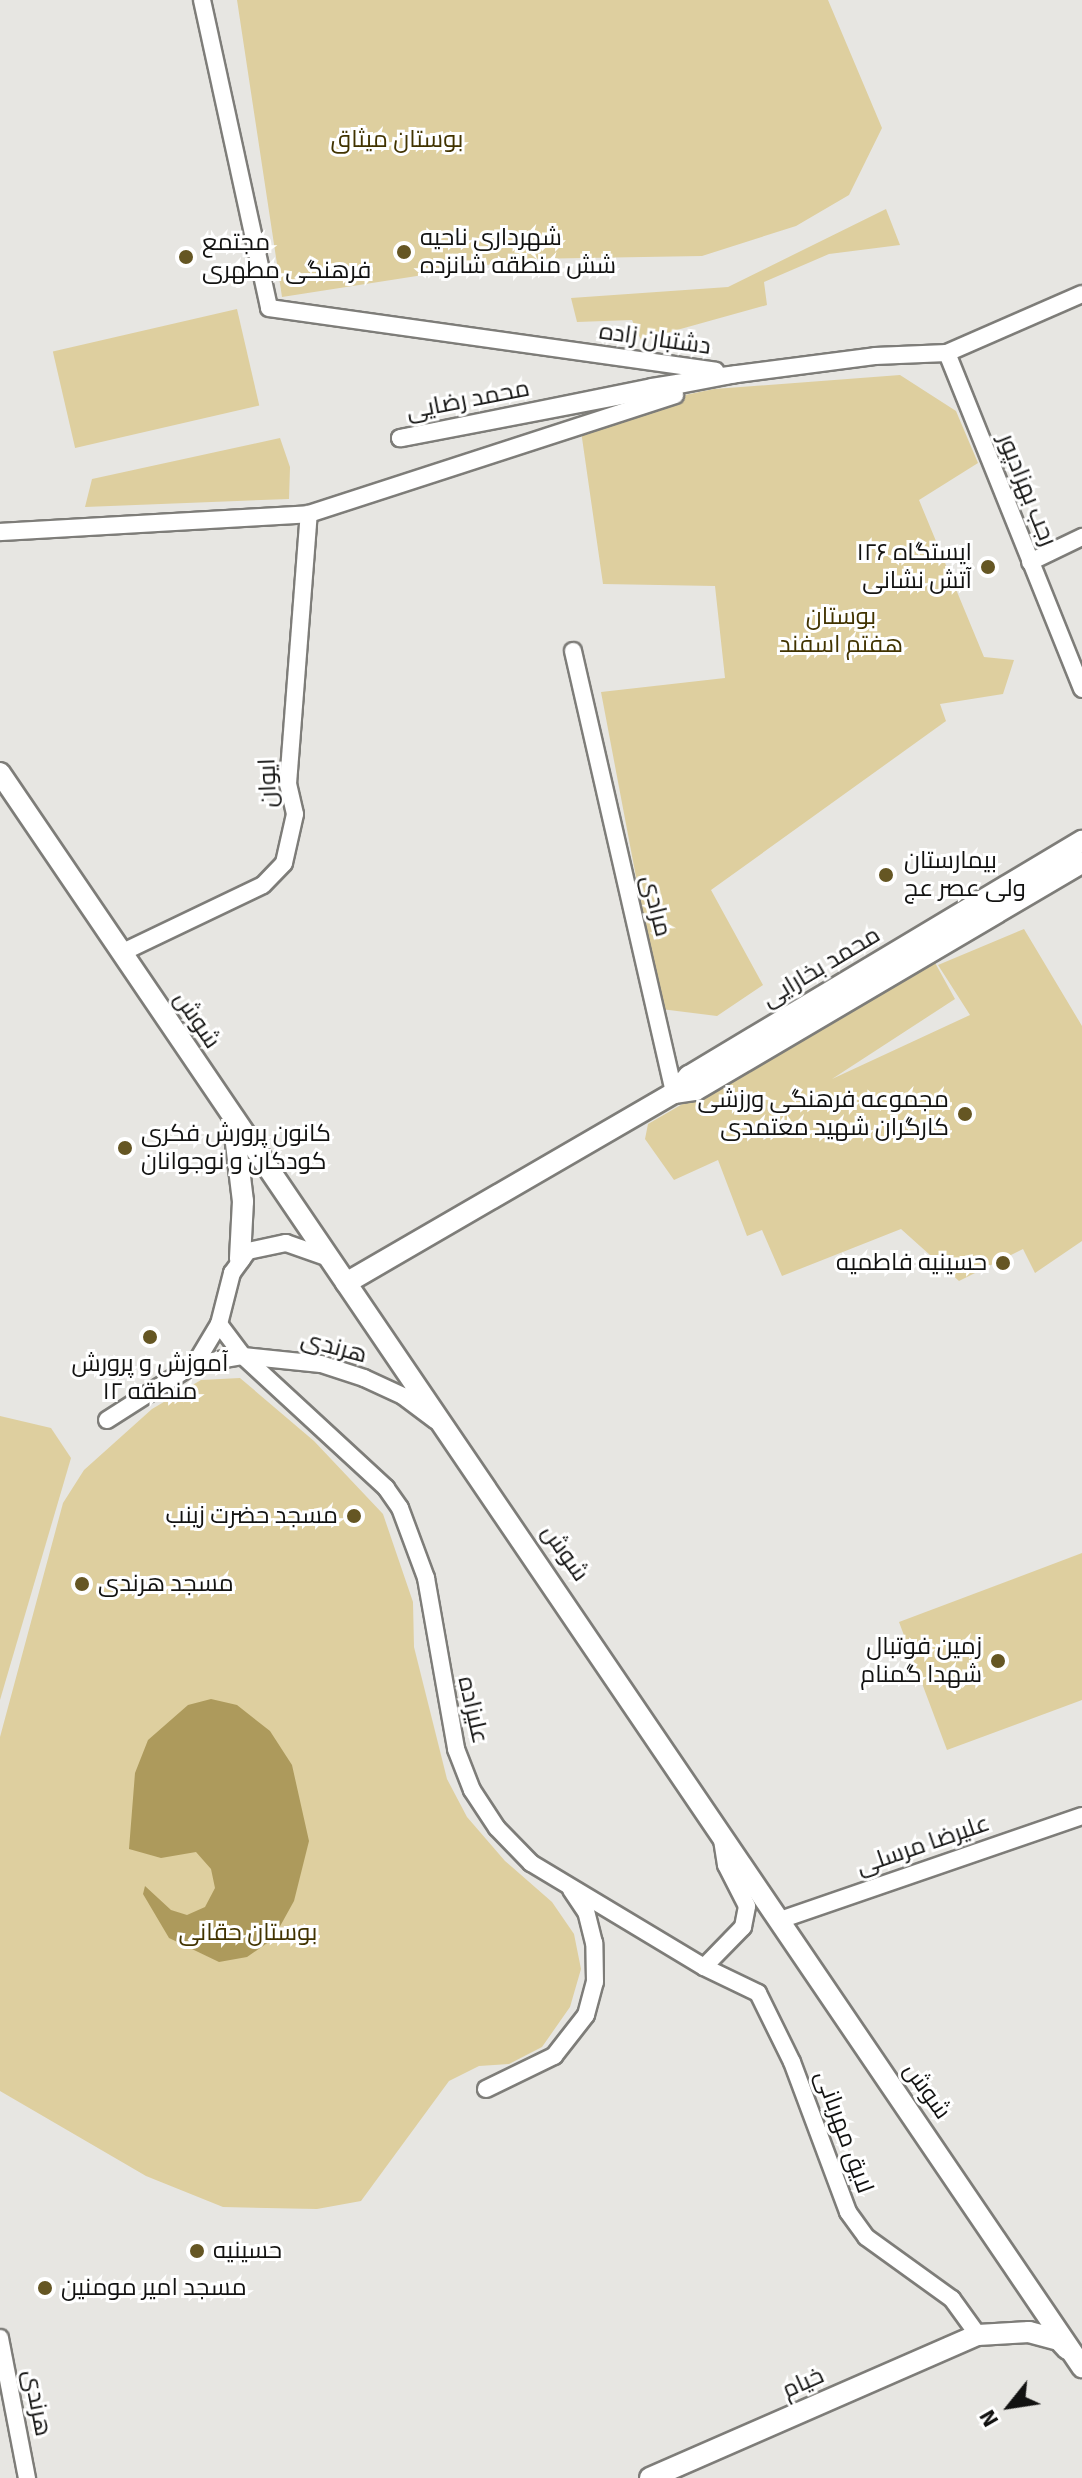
<!DOCTYPE html>
<html>
<head>
<meta charset="utf-8">
<style>
	body { margin:0 }
	#map { position:relative; width:1082px; height:2478px; overflow:hidden; background:#e7e6e2; font-family:Signika,Cairo,sans-serif }
	div>[style] { position:absolute }
	.green>* { inset:0; background:#decf9f; transform-origin:0 0 }
	.water>* { inset:0; background:#ad9a5c }
	.roads { filter:drop-shadow(2px 0 #7e7d79) drop-shadow(-2px 0 #7e7d79) drop-shadow(0 2px #7e7d79) drop-shadow(0 -2px #7e7d79) }
	.minor>* { height:16px; margin:-8px; padding:0 8px; transform-origin:8px; border-radius:8px; background:#fff }
	.major>* { height:20px; margin:-10px; padding:0 10px; transform-origin:10px; border-radius:10px; background:#fff }
	.dots>* { width:22px; height:22px; translate:-50% -50%; box-sizing:border-box; border:4px solid #fff; border-radius:50% }
	span { translate:-50% -50%; white-space:nowrap; text-align:center; line-height:1.15; -webkit-text-stroke:6px #fff; paint-order:stroke }
	.park-label { font-size:24px; color:#413300 }
	.poi-label { font-size:24px; color:#121211 }
	.left { translate:0 -50%; text-align:left }
	.right { translate:-100% -50%; text-align:right }
	.street-label { font-size:24px; color:#121211 }
	.north { position:absolute; left:970px; top:2366px; width:80px; height:80px; -webkit-text-stroke:6px #fff; paint-order:stroke; rotate:240deg; font-size:22px; font-weight:700; line-height:32px; text-align:center; color:#121211 }
	.north::after { content:''; display:block; margin:auto; width:28px; height:36px; background:#121211; clip-path:polygon(50% 0,100% 100%,50% 72%,0 100%) }
</style>
</head>
<body>
<div id="map">
	<div class="green">
		<i style="clip-path:polygon(237px 0,828px 0,882px 128px,849px 195px,796px 226px,702px 256px,526px 259px,282px 297px)"></i>
		<i style="clip-path:polygon(886px 209px,900px 245px,829px 254px,764px 282px,767px 305px,641px 340px,632px 320px,577px 322px,571px 298px,728px 287px)"></i>
		<i style="left:237px;top:309px;width:99px;height:189px;rotate:77deg"></i>
		<i style="clip-path:polygon(900px 375px,956px 411px,978px 463px,919px 500px,984px 657px,1014px 660px,1003px 694px,940px 704px,946px 721px,711px 890px,763px 985px,717px 1016px,661px 1009px,601px 692px,725px 678px,715px 586px,603px 584px,579px 417px,714px 389px)"></i>
		<i style="clip-path:polygon(280px 438px,290px 467px,289px 499px,85px 507px,92px 479px)"></i>
		<i style="clip-path:polygon(1024px 929px,1082px 1026px,1082px 1241px,1035px 1273px,1023px 1249px,959px 1281px,901px 1229px,782px 1276px,762px 1230px,747px 1236px,718px 1160px,674px 1180px,645px 1139px,648px 1124px,933px 959px,955px 999px,832px 1079px,970px 1015px,938px 965px)"></i>
		<i style="clip-path:polygon(240px 1378px,314px 1441px,383px 1514px,413px 1602px,414px 1647px,447px 1779px,467px 1817px,505px 1861px,552px 1902px,574px 1934px,581px 1969px,570px 2007px,542px 2047px,509px 2064px,479px 2066px,449px 2081px,361px 2201px,317px 2209px,223px 2207px,146px 2176px,0 2091px,0 1737px,63px 1503px,84px 1470px,152px 1409px,201px 1380px)"></i>
		<i style="clip-path:polygon(0 1416px,51px 1428px,71px 1458px,0 1700px)"></i>
		<i style="clip-path:polygon(1082px 1553px,1082px 1700px,947px 1750px,899px 1622px)"></i>
	</div>
	<div class="water">
		<i style="clip-path:polygon(211px 1699px,237px 1705px,270px 1731px,292px 1765px,309px 1841px,294px 1901px,273px 1939px,247px 1957px,219px 1962px,169px 1938px,143px 1894px,145px 1886px,171px 1910px,187px 1915px,205px 1907px,215px 1888px,211px 1869px,196px 1852px,161px 1858px,129px 1849px,135px 1773px,148px 1740px,188px 1705px)"></i>
	</div>
	<div class="roads">
		<div class="minor">
			<i style="left:202px;top:0;width:315px;rotate:77.7deg"></i>
			<i style="left:269px;top:308px;width:451px;rotate:8deg"></i>
			<i style="left:947px;top:353px;width:362px;rotate:68.1deg"></i>
			<i style="left:737px;top:374px;width:343px;rotate:169.2deg"></i>
			<i style="left:400px;top:438px;width:257px;rotate:-11.4deg"></i>
			<i style="left:652px;top:387px;width:63px;rotate:-9.2deg"></i>
			<i style="left:714px;top:377px;width:162px;rotate:-7.4deg"></i>
			<i style="left:875px;top:356px;width:72px;rotate:-2.4deg"></i>
			<i style="left:947px;top:353px;width:147px;rotate:-23.6deg"></i>
			<i style="left:0;top:532px;width:310px;rotate:-3.3deg"></i>
			<i style="left:309px;top:514px;width:385px;rotate:-18deg"></i>
			<i style="left:1030px;top:562px;width:58px;rotate:-25.7deg"></i>
			<i style="left:573px;top:651px;width:453px;rotate:77.1deg"></i>
			<i style="left:121px;top:953px;width:157px;rotate:-25.6deg"></i>
			<i style="left:263px;top:885px;width:30px;rotate:-46deg"></i>
			<i style="left:284px;top:863px;width:50px;rotate:-77.3deg"></i>
			<i style="left:295px;top:814px;width:31px;rotate:-103deg"></i>
			<i style="left:288px;top:784px;width:271px;rotate:-85.6deg"></i>
			<i style="left:219px;top:1324px;width:40px;rotate:53deg"></i>
			<i style="left:243px;top:1356px;width:195px;rotate:42.7deg"></i>
			<i style="left:386px;top:1488px;width:24px;rotate:55deg"></i>
			<i style="left:400px;top:1508px;width:75px;rotate:69.6deg"></i>
			<i style="left:426px;top:1578px;width:174px;rotate:80deg"></i>
			<i style="left:456px;top:1749px;width:44px;rotate:68.7deg"></i>
			<i style="left:472px;top:1790px;width:45px;rotate:56.7deg"></i>
			<i style="left:497px;top:1828px;width:49px;rotate:45.8deg"></i>
			<i style="left:531px;top:1863px;width:202px;rotate:31deg"></i>
			<i style="left:704px;top:1967px;width:60px;rotate:25.7deg"></i>
			<i style="left:758px;top:1993px;width:77px;rotate:63.8deg"></i>
			<i style="left:792px;top:2062px;width:160px;rotate:69.5deg"></i>
			<i style="left:848px;top:2212px;width:31px;rotate:54deg"></i>
			<i style="left:866px;top:2237px;width:106px;rotate:35.8deg"></i>
			<i style="left:952px;top:2299px;width:44px;rotate:54.2deg"></i>
			<i style="left:195px;top:1364px;width:47px;rotate:-59deg"></i>
			<i style="left:219px;top:1324px;width:53px;rotate:-75.7deg"></i>
			<i style="left:232px;top:1273px;width:27px;rotate:-54deg"></i>
			<i style="left:248px;top:1251px;width:39px;rotate:-12deg"></i>
			<i style="left:286px;top:1243px;width:46px;rotate:19.2deg"></i>
			<i style="left:107px;top:1420px;width:104px;rotate:-32.5deg"></i>
			<i style="left:195px;top:1364px;width:49px;rotate:-9.5deg"></i>
			<i style="left:243px;top:1356px;width:78px;rotate:5.9deg"></i>
			<i style="left:321px;top:1364px;width:45px;rotate:18deg"></i>
			<i style="left:364px;top:1378px;width:43px;rotate:24.8deg"></i>
			<i style="left:403px;top:1396px;width:41px;rotate:37.1deg"></i>
			<i style="left:780px;top:1920px;width:319px;rotate:-19deg"></i>
			<i style="left:704px;top:1967px;width:56px;rotate:-45.7deg"></i>
			<i style="left:743px;top:1927px;width:21px;rotate:-79deg"></i>
			<i style="left:747px;top:1906px;width:46px;rotate:-117.1deg"></i>
			<i style="left:726px;top:1865px;width:26px;rotate:-99deg"></i>
			<i style="left:486px;top:2089px;width:76px;rotate:-25.9deg"></i>
			<i style="left:554px;top:2056px;width:52px;rotate:-52deg"></i>
			<i style="left:586px;top:2015px;width:34px;rotate:-75deg"></i>
			<i style="left:595px;top:1982px;width:39px;rotate:-91deg"></i>
			<i style="left:594px;top:1943px;width:32px;rotate:-104deg"></i>
			<i style="left:586px;top:1912px;width:27px;rotate:-124deg"></i>
			<i style="left:0;top:2338px;width:143px;rotate:79.1deg"></i>
		</div>
		<div class="major">
			<i style="left:0;top:773px;width:1927px;rotate:55.83deg"></i>
			<i style="left:674px;top:1093px;width:22px;rotate:-8deg"></i>
			<i style="left:696px;top:1090px;width:448px;rotate:-30.5deg"></i>
			<i style="left:234px;top:1127px;width:75px;rotate:83.1deg"></i>
			<i style="left:243px;top:1201px;width:58px;rotate:93deg"></i>
			<i style="left:346px;top:1283px;width:379px;rotate:-30.1deg"></i>
			<i style="left:674px;top:1093px;width:23px;rotate:-49deg"></i>
			<i style="left:689px;top:1076px;width:458px;rotate:-30.9deg"></i>
			<i style="left:650px;top:2478px;width:358px;rotate:-23.6deg"></i>
			<i style="left:978px;top:2335px;width:51px;rotate:-3.4deg"></i>
			<i style="left:1029px;top:2332px;width:31px;rotate:15deg"></i>
			<i style="left:1059px;top:2340px;width:12px;rotate:48deg"></i>
		</div>
	</div>
	<div class="dots">
		<i style="left:404px;top:252px;background:#655623"></i>
		<i style="left:186px;top:257px;background:#655623"></i>
		<i style="left:988px;top:567px;background:#655623"></i>
		<i style="left:886px;top:875px;background:#655623"></i>
		<i style="left:965px;top:1114px;background:#655623"></i>
		<i style="left:125px;top:1148px;background:#655623"></i>
		<i style="left:1003px;top:1263px;background:#655623"></i>
		<i style="left:150px;top:1337px;background:#655623"></i>
		<i style="left:354px;top:1516px;background:#655623"></i>
		<i style="left:82px;top:1584px;background:#655623"></i>
		<i style="left:998px;top:1661px;background:#655623"></i>
		<i style="left:197px;top:2251px;background:#655623"></i>
		<i style="left:45px;top:2288px;background:#655623"></i>
	</div>
	<div class="park-label">
		<span style="left:397px;top:140px">بوستان میثاق</span>
		<span style="left:841px;top:631px">بوستان<br>هفتم اسفند</span>
		<span style="left:248px;top:1933px">بوستان حقانی</span>
	</div>
	<div class="poi-label">
		<span class="left" style="left:420px;top:252px">شهرداری ناحیه<br>شش منطقه شانزده</span>
		<span class="left" style="left:202px;top:257px">مجتمع<br>فرهنگی مطهری</span>
		<span class="right" style="left:972px;top:567px">ایستگاه ۱۲۶<br>آتش نشانی</span>
		<span class="left" style="left:904px;top:875px">بیمارستان<br>ولی عصر عج</span>
		<span class="right" style="left:949px;top:1114px">مجموعه فرهنگی ورزشی<br>کارگران شهید معتمدی</span>
		<span class="left" style="left:141px;top:1148px">کانون پرورش فکری<br>کودکان و نوجوانان</span>
		<span class="right" style="left:987px;top:1263px">حسینیه فاطمیه</span>
		<span style="left:150px;top:1378px">آموزش و پرورش<br>منطقه ۱۲</span>
		<span class="right" style="left:338px;top:1516px">مسجد حضرت زینب</span>
		<span class="left" style="left:98px;top:1584px">مسجد هرندی</span>
		<span class="right" style="left:982px;top:1661px">زمین فوتبال<br>شهدا گمنام</span>
		<span class="left" style="left:213px;top:2251px">حسینیه</span>
		<span class="left" style="left:61px;top:2288px">مسجد امیر مومنین</span>
	</div>
	<div class="street-label">
		<span style="left:655px;top:339px;rotate:8deg">دشتبان زاده</span>
		<span style="left:468px;top:400px;rotate:-11deg">محمد رضایی</span>
		<span style="left:1027px;top:490px;rotate:68deg">رجب بهزادپور</span>
		<span style="left:268px;top:783px;rotate:-92deg">ایوان</span>
		<span style="left:656px;top:906px;rotate:76deg">مرادی</span>
		<span style="left:821px;top:967px;rotate:-31deg">محمد بخارایی</span>
		<span style="left:197px;top:1020px;rotate:56deg">شوش</span>
		<span style="left:334px;top:1347px;rotate:15deg">هرندی</span>
		<span style="left:565px;top:1553px;rotate:55deg">شوش</span>
		<span style="left:473px;top:1710px;rotate:77deg">علیزاده</span>
		<span style="left:923px;top:1845px;rotate:-19deg">علیرضا مرسلی</span>
		<span style="left:927px;top:2091px;rotate:55deg">شوش</span>
		<span style="left:844px;top:2132px;rotate:70deg">لایق مهربانی</span>
		<span style="left:803px;top:2383px;rotate:-24deg">خیام</span>
		<span style="left:37px;top:2403px;rotate:79deg">هرندی</span>
	</div>
	<div class="north">N</div>
</div>
</body>
</html>
